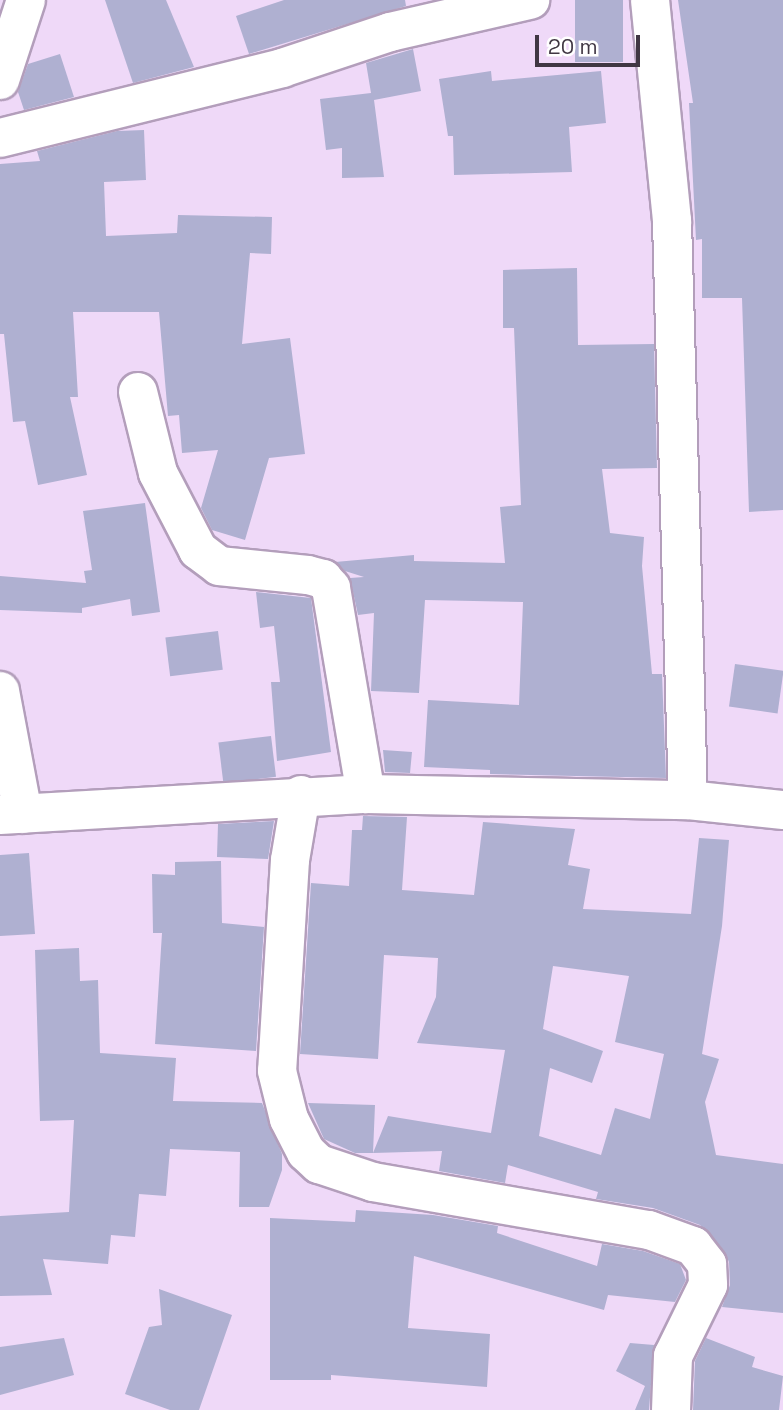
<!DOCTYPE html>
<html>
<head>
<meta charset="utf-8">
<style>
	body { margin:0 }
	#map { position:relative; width:783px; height:1410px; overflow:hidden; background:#efd9f8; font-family:"Space Grotesk",sans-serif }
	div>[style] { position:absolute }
	.building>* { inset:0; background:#afb0d1; transform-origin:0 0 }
	.roads { filter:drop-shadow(2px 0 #b39ebb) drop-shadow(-2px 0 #b39ebb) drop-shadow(0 2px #b39ebb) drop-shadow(0 -2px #b39ebb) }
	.minor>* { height:38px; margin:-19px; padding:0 19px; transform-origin:19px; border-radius:19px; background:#fff }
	span { translate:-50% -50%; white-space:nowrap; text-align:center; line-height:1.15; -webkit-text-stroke:6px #fff; paint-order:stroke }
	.scale { position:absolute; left:535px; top:35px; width:105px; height:32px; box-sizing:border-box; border:4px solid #403743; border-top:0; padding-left:9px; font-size:21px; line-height:24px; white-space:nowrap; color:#403743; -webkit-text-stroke:5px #fff; paint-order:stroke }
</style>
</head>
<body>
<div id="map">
	<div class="building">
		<i style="clip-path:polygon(105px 0,166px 0,194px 67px,133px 83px)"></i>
		<i style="clip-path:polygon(284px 0,405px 0,406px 6px,249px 54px,236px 16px)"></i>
		<i style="left:575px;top:0;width:48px;height:62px"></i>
		<i style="clip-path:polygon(678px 0,783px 0,783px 510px,749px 512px,742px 298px,702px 298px,702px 239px,696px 240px,689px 103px,693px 103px)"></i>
		<i style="clip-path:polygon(413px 49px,421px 91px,374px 100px,384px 177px,342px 178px,342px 148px,326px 150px,320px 99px,371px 93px,366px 63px)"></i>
		<i style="clip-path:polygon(60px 54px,74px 97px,24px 110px,18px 92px,28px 64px)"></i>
		<i style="clip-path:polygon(491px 71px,492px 81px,601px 71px,606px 123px,569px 127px,572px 172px,454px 175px,453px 136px,448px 136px,439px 79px)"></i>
		<i style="clip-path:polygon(144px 130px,146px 180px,104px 182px,106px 236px,177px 233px,178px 215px,272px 217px,271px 254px,250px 253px,242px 344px,290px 338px,305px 454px,269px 458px,245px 540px,212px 530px,201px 508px,218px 450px,182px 453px,179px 415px,168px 416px,159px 312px,73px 312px,78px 397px,70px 397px,87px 475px,38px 485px,25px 421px,13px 422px,4px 334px,0 334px,0 164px,40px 161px,37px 151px,117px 131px)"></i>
		<i style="clip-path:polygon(577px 268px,578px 345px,654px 344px,657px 468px,602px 469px,610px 533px,644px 537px,642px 566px,652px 674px,662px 674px,666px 778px,490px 774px,490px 770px,424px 767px,428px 700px,519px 705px,523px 602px,425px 600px,419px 693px,371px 691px,374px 613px,358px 615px,350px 578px,364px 577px,345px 571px,335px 562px,414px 555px,414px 561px,505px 563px,500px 507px,521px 505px,514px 328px,503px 328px,503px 270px)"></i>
		<i style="clip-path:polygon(145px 503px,160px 612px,132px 616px,130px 599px,82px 608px,82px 613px,0 610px,0 576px,86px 583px,84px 571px,92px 570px,83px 511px)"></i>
		<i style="clip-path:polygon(256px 592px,311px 598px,331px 752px,277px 761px,271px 682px,280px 682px,274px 626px,260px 628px)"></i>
		<i style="left:218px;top:631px;width:39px;height:53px;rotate:83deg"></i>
		<i style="left:735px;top:664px;width:49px;height:43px;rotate:8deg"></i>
		<i style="left:271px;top:736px;width:41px;height:53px;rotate:83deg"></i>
		<i style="clip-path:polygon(383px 750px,412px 752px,410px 773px,385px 772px)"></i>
		<i style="clip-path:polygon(evenodd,363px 816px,407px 817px,402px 890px,474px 895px,483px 822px,575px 829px,568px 865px,590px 869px,583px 909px,691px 914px,699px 838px,729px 840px,722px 926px,702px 1054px,719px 1059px,705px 1102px,716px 1155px,783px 1164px,783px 1313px,722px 1307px,730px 1285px,729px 1262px,724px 1251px,700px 1225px,653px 1208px,596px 1199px,598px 1192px,508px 1165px,505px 1183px,439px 1171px,442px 1151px,373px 1153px,355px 1153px,324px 1139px,308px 1103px,375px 1105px,373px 1153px,388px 1116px,491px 1133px,505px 1050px,417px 1043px,436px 997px,438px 958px,384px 955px,378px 1059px,300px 1054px,311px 883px,349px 886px,352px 830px,362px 830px,363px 816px,553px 966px,629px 976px,615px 1042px,664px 1054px,650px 1119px,615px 1108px,601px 1155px,539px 1136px,550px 1068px,592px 1083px,603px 1051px,543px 1029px,553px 966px)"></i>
		<i style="clip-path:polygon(274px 821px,268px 859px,217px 857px,218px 824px)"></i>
		<i style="clip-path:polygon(29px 853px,35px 934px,0 936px,0 855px)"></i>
		<i style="clip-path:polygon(221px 861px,222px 923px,264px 927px,256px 1051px,155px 1044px,162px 933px,153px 933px,152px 874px,175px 875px,175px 862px)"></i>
		<i style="clip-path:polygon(79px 948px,80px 981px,98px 980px,100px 1053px,176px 1058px,173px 1101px,262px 1103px,282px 1154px,282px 1170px,269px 1207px,239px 1207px,240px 1152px,170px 1149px,166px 1196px,139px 1194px,135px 1237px,111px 1235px,108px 1264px,43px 1259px,52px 1295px,0 1296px,0 1216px,69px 1212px,74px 1120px,40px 1121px,35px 950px)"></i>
		<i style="clip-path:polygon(356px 1210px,433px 1215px,498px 1226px,497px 1233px,597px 1266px,602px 1244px,643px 1251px,680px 1264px,686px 1280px,675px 1302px,608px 1295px,604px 1310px,414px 1256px,408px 1328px,490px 1334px,487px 1387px,331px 1375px,331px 1380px,270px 1380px,270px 1218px,355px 1222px)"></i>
		<i style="clip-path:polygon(159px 1289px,232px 1315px,199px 1410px,170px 1410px,125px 1394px,149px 1327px,162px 1325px)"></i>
		<i style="clip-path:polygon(64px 1338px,74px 1375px,0 1395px,0 1347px)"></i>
		<i style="clip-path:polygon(706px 1338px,755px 1357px,752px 1367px,783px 1376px,779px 1410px,693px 1410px,695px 1361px)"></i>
		<i style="clip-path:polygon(630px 1343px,654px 1345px,649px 1410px,635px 1410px,645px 1386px,616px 1371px)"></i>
	</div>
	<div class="roads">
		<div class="minor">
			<i style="left:650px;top:0;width:222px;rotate:84.3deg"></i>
			<i style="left:672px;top:221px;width:579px;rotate:88.42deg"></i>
			<i style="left:0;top:80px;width:84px;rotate:-72deg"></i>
			<i style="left:0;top:138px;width:291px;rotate:-13.9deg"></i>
			<i style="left:282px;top:68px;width:114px;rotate:-18.4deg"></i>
			<i style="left:390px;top:32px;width:144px;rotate:-12.9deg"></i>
			<i style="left:138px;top:392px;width:83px;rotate:76.1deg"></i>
			<i style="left:158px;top:473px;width:87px;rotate:62.5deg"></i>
			<i style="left:198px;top:550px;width:26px;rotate:37deg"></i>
			<i style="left:219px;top:566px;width:89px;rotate:5.8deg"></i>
			<i style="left:308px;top:575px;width:16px;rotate:15deg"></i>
			<i style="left:323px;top:579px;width:12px;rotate:48deg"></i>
			<i style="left:331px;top:588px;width:209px;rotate:80.4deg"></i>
			<i style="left:0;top:691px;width:125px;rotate:79.4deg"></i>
			<i style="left:301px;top:795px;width:66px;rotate:99.6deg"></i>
			<i style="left:290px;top:860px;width:211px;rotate:93.5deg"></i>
			<i style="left:277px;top:1071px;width:49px;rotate:76deg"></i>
			<i style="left:289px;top:1119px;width:37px;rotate:63deg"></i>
			<i style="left:306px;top:1152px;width:18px;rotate:43deg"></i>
			<i style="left:319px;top:1164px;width:57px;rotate:18.4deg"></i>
			<i style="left:373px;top:1182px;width:280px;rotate:9.9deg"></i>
			<i style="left:649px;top:1230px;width:47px;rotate:20deg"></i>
			<i style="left:693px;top:1246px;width:23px;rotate:52deg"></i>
			<i style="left:707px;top:1264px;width:21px;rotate:87deg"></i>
			<i style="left:708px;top:1285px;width:79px;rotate:116.2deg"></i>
			<i style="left:673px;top:1356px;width:54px;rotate:92.1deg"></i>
			<i style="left:0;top:815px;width:367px;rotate:-3.3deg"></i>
			<i style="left:366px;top:794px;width:322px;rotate:1.1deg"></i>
			<i style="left:688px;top:800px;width:96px;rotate:6deg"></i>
		</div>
	</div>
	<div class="scale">20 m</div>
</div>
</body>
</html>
